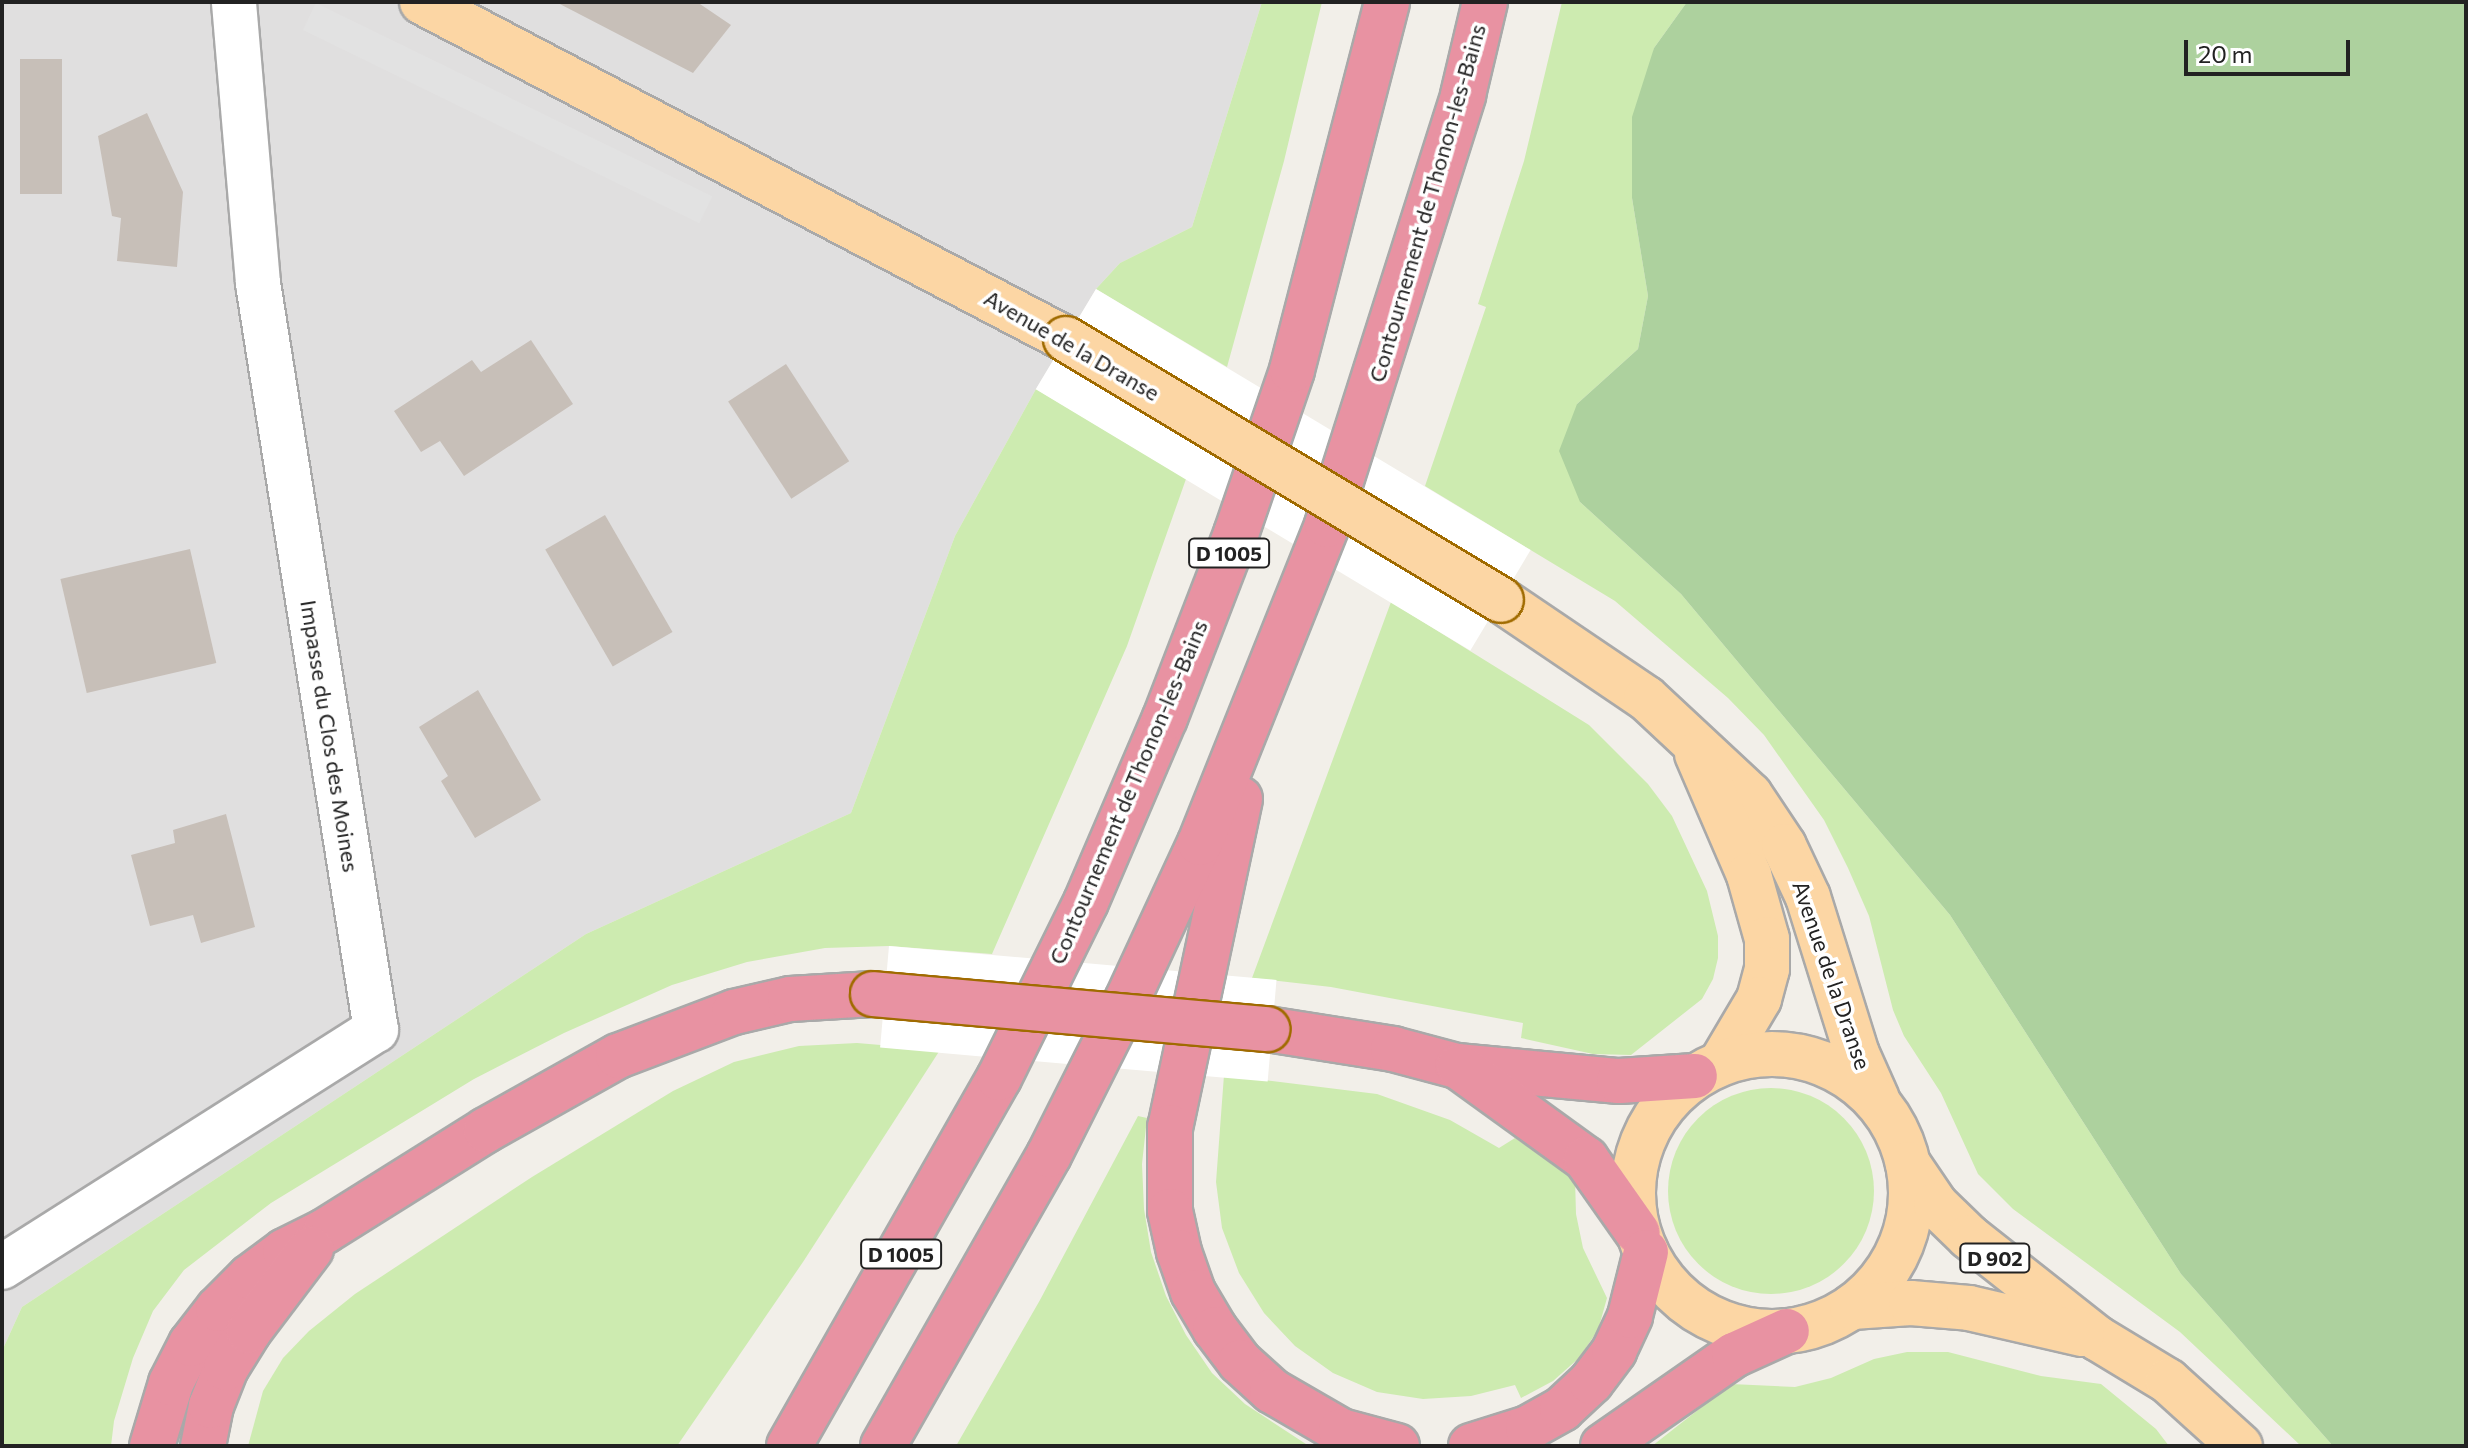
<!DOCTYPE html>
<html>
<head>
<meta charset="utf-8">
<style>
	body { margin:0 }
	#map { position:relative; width:2468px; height:1448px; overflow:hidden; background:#f2efe9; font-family:Commissioner,sans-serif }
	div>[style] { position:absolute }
	.residential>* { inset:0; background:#e0dfdf }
	.grass>* { inset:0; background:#cdebb0 }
	.round { border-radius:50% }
	.forest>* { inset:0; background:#add19e }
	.parking>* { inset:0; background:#e2e2e2; transform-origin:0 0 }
	.pier>* { inset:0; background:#fff; transform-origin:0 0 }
	.building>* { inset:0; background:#c7bfb8; transform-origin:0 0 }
	.roads { filter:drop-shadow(2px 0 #a9a9a9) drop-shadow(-2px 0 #a9a9a9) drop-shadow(0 2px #a9a9a9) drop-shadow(0 -2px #a9a9a9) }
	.minor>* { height:44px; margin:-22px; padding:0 22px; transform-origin:22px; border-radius:22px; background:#fff }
	.major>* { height:44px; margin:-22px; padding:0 22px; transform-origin:22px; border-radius:22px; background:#fcd6a4 }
	.major>.ring { margin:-22px; padding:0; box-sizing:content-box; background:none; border:44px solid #fcd6a4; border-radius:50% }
	.highway>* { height:44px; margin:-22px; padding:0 22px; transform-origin:22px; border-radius:22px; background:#e892a2 }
	.bridges { filter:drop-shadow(2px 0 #a06b00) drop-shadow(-2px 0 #a06b00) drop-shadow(0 2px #a06b00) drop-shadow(0 -2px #a06b00) }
	.major-bridge>* { height:44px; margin:-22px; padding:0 22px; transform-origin:22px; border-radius:22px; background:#fcd6a4 }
	.highway-bridge>* { height:44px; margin:-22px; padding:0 22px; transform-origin:22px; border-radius:22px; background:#e892a2 }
	span { translate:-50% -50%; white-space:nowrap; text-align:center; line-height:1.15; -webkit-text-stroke:7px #fff; paint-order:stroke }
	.shield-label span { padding:2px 6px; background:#fff; border:2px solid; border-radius:6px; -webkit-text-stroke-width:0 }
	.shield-label { font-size:20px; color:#222; font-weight:700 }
	.street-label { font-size:22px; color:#222 }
	.frame { position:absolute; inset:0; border:4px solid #222; pointer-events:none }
	.scale { position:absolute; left:2184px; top:40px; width:166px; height:36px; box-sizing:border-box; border:4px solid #222; border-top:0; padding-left:10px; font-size:24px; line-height:28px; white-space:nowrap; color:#222; -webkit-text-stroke:6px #fff; paint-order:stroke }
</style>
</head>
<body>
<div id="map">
	<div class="residential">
		<i style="clip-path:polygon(2px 2px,1262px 2px,1192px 227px,1120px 263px,1096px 289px,1036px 389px,955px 536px,851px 813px,586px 934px,22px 1307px,2px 1351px)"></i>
	</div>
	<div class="grass">
		<i style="clip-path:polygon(1262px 2px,1322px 2px,1284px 161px,1227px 367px,1096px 289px,1120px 263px,1192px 227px)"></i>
		<i style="clip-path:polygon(1562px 2px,1687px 2px,1654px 48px,1632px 198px,1648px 296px,1638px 349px,1577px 404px,1580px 502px,1681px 594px,1950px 915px,2181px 1274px,2333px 1446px,2301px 1446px,2180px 1332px,2013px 1209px,1978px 1174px,1941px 1093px,1904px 1036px,1893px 1010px,1869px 916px,1848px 868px,1824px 820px,1764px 735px,1728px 698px,1615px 601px,1425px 486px,1486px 307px,1478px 304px,1524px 161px)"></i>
		<i style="clip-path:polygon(1036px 389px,1186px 479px,1127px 646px,992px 954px,889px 946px,825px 948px,747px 962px,672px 985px,564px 1033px,474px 1079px,271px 1203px,184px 1270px,153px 1311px,133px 1358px,114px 1421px,111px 1446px,2px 1446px,2px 1351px,22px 1307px,586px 934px,851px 813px,955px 536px)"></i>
		<i style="clip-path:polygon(1391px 602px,1589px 725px,1648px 784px,1672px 816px,1707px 891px,1718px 936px,1718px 958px,1713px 979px,1702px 999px,1631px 1055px,1593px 1054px,1521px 1038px,1523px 1023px,1331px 987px,1252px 978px)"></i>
		<i style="clip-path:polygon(857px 1043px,940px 1050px,803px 1262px,677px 1446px,248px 1446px,263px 1391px,283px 1358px,309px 1331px,355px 1294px,532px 1177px,673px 1091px,734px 1062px,799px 1046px)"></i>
		<i style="clip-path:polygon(1224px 1075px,1377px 1094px,1450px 1120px,1499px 1148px,1515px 1138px,1575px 1178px,1576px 1214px,1583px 1248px,1607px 1298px,1598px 1330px,1579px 1358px,1553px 1381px,1521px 1398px,1515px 1385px,1471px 1396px,1423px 1399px,1377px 1392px,1333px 1373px,1295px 1346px,1264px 1313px,1239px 1273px,1222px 1228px,1216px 1182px)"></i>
		<i class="round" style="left:1668px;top:1088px;width:206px;height:206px"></i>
		<i style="clip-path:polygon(1138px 1116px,1147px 1118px,1142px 1164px,1144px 1209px,1151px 1252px,1166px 1296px,1186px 1335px,1212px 1373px,1245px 1404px,1309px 1446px,956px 1446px,1040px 1300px)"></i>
		<i style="clip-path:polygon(1907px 1352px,1948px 1352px,2041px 1376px,2101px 1384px,2156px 1429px,2169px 1446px,1652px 1446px,1731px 1384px,1795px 1387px,1831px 1378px,1874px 1359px)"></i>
	</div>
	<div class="forest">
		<i style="clip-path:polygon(1687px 2px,2466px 2px,2466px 1446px,2333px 1446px,2181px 1274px,1950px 915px,1681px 594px,1580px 502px,1559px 451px,1577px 404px,1638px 349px,1648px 296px,1632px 198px,1632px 117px,1654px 48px)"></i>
	</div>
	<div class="parking">
		<i style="left:316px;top:3px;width:441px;height:30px;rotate:26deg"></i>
	</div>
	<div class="pier">
		<i style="left:1096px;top:289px;width:507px;height:117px;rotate:31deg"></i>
		<i style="left:889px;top:946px;width:389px;height:102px;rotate:5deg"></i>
	</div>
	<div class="building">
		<i style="clip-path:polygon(556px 2px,697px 2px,731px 25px,693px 73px)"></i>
		<i style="left:62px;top:59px;width:135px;height:42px;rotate:90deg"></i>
		<i style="clip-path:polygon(147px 113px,183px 192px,177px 267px,117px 261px,121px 218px,112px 216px,98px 136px)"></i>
		<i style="clip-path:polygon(531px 340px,573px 404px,464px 476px,440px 441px,421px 452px,394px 411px,472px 360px,481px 372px)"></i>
		<i style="left:786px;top:364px;width:116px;height:69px;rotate:57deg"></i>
		<i style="left:605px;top:515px;width:135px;height:69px;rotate:60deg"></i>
		<i style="left:190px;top:549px;width:117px;height:133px;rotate:77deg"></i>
		<i style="clip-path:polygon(478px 690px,541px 800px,475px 838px,441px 781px,448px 776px,419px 727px)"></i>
		<i style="clip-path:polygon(226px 814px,255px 927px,201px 943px,193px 915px,150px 926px,131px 855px,175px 843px,173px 830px)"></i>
	</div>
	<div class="roads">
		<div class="minor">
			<i style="left:2px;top:1267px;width:443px;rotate:-32.4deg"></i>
			<i style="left:376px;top:1030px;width:756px;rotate:-98.98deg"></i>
			<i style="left:258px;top:283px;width:282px;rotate:-94.9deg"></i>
		</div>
		<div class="major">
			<i style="left:422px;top:2px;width:727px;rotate:27.62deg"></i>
			<i style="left:1501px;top:600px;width:175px;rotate:34.1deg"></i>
			<i style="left:1646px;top:698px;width:142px;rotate:43deg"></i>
			<i style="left:1750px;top:795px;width:61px;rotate:56.3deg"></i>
			<i style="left:1784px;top:846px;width:56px;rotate:64.8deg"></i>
			<i style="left:1808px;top:897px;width:164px;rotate:72.7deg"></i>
			<i style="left:1857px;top:1054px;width:49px;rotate:66deg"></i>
			<i style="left:1697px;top:754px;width:132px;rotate:66.7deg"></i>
			<i style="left:1749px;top:875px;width:66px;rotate:74.3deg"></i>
			<i style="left:1767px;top:939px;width:30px;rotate:90deg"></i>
			<i style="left:1767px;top:969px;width:31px;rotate:105deg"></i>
			<i style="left:1759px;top:999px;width:74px;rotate:120.7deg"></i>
			<i class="ring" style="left:1633px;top:1054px;width:234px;height:234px"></i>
			<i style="left:1908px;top:1164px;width:50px;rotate:55.7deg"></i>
			<i style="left:1936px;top:1205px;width:46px;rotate:44.1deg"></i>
			<i style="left:1969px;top:1237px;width:163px;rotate:38.3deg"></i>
			<i style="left:2097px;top:1338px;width:83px;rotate:31.2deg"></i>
			<i style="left:2168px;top:1381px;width:97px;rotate:42.1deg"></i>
			<i style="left:1852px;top:1307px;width:59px;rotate:-3.9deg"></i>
			<i style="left:1911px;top:1303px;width:58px;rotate:4.9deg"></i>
			<i style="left:1969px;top:1308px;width:116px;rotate:13deg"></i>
		</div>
		<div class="highway">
			<i style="left:1240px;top:799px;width:335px;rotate:102deg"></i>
			<i style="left:1170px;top:1127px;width:84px;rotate:90deg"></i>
			<i style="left:1170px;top:1211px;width:42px;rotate:77.6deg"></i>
			<i style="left:1179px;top:1252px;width:42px;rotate:70.7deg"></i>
			<i style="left:1193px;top:1292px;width:43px;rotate:59.3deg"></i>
			<i style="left:1215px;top:1329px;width:41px;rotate:52.9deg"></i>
			<i style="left:1240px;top:1362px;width:43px;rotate:42.2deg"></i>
			<i style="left:1272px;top:1391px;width:80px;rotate:30.1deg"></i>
			<i style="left:1341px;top:1431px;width:58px;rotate:15deg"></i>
			<i style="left:1267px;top:1029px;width:128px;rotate:9deg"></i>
			<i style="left:1393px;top:1049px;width:66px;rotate:14.9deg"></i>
			<i style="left:1457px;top:1066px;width:163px;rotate:5.3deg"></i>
			<i style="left:1619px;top:1081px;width:76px;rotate:-3.8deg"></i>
			<i style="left:1459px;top:1067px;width:157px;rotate:35.9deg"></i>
			<i style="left:1586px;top:1159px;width:90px;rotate:54.9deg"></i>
			<i style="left:152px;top:1446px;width:66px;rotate:-73.2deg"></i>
			<i style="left:171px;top:1383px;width:44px;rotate:-62.9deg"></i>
			<i style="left:191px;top:1344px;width:44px;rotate:-52.4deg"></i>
			<i style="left:218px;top:1309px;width:45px;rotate:-45deg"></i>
			<i style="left:250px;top:1277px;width:44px;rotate:-36.6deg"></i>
			<i style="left:285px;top:1251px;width:45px;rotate:-26.6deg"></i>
			<i style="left:325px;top:1231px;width:190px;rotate:-32.1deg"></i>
			<i style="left:486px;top:1130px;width:151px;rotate:-29.3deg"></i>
			<i style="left:618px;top:1056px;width:124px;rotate:-20.8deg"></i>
			<i style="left:734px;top:1012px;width:57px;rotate:-13.1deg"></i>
			<i style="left:790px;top:999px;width:83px;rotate:-3.4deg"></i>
			<i style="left:203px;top:1446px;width:41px;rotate:-78.7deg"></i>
			<i style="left:211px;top:1406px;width:41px;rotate:-68.5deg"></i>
			<i style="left:226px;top:1368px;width:44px;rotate:-58.1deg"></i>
			<i style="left:249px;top:1331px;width:103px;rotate:-52.9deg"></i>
			<i style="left:789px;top:1446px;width:424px;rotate:-60.3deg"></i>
			<i style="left:999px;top:1078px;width:196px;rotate:-63.7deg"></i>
			<i style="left:1086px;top:902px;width:200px;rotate:-66.8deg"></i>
			<i style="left:1165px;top:718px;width:197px;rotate:-68.9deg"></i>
			<i style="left:1236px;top:534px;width:173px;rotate:-71.1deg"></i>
			<i style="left:1292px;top:370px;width:380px;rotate:-75.5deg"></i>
			<i style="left:883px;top:1446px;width:335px;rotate:-60.3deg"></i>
			<i style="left:1049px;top:1155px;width:174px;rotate:-63.3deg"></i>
			<i style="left:1127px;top:1000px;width:173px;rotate:-65.1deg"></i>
			<i style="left:1200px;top:843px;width:342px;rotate:-68.2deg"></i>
			<i style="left:1327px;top:525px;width:451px;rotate:-72.4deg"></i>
			<i style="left:1463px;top:95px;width:96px;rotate:-76.7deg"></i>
			<i style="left:1471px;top:1446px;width:60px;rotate:-17.5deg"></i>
			<i style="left:1528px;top:1428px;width:39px;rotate:-29deg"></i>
			<i style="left:1562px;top:1409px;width:40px;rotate:-43deg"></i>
			<i style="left:1591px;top:1382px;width:39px;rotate:-53deg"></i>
			<i style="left:1614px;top:1351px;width:38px;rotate:-65deg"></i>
			<i style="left:1630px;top:1316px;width:66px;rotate:-76deg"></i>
			<i style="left:1603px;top:1446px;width:160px;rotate:-34.8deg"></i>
			<i style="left:1734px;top:1355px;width:58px;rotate:-24.4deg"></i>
		</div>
	</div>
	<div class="bridges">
		<div class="major-bridge">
			<i style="left:1066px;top:339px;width:507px;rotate:30.96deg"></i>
		</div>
		<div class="highway-bridge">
			<i style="left:873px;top:994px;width:396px;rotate:5.1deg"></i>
		</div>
	</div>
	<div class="shield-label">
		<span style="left:1229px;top:553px">D 1005</span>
		<span style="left:901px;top:1254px">D 1005</span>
		<span style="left:1995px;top:1258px">D 902</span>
	</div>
	<div class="street-label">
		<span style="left:1427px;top:203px;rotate:-74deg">Contournement de Thonon-les-Bains</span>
		<span style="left:1072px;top:345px;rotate:30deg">Avenue de la Dranse</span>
		<span style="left:330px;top:736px;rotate:81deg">Impasse du Clos des Moines</span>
		<span style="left:1128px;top:792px;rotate:-67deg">Contournement de Thonon-les-Bains</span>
		<span style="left:1832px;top:975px;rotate:71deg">Avenue de la Dranse</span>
	</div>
	<div class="frame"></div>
	<div class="scale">20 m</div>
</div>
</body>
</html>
